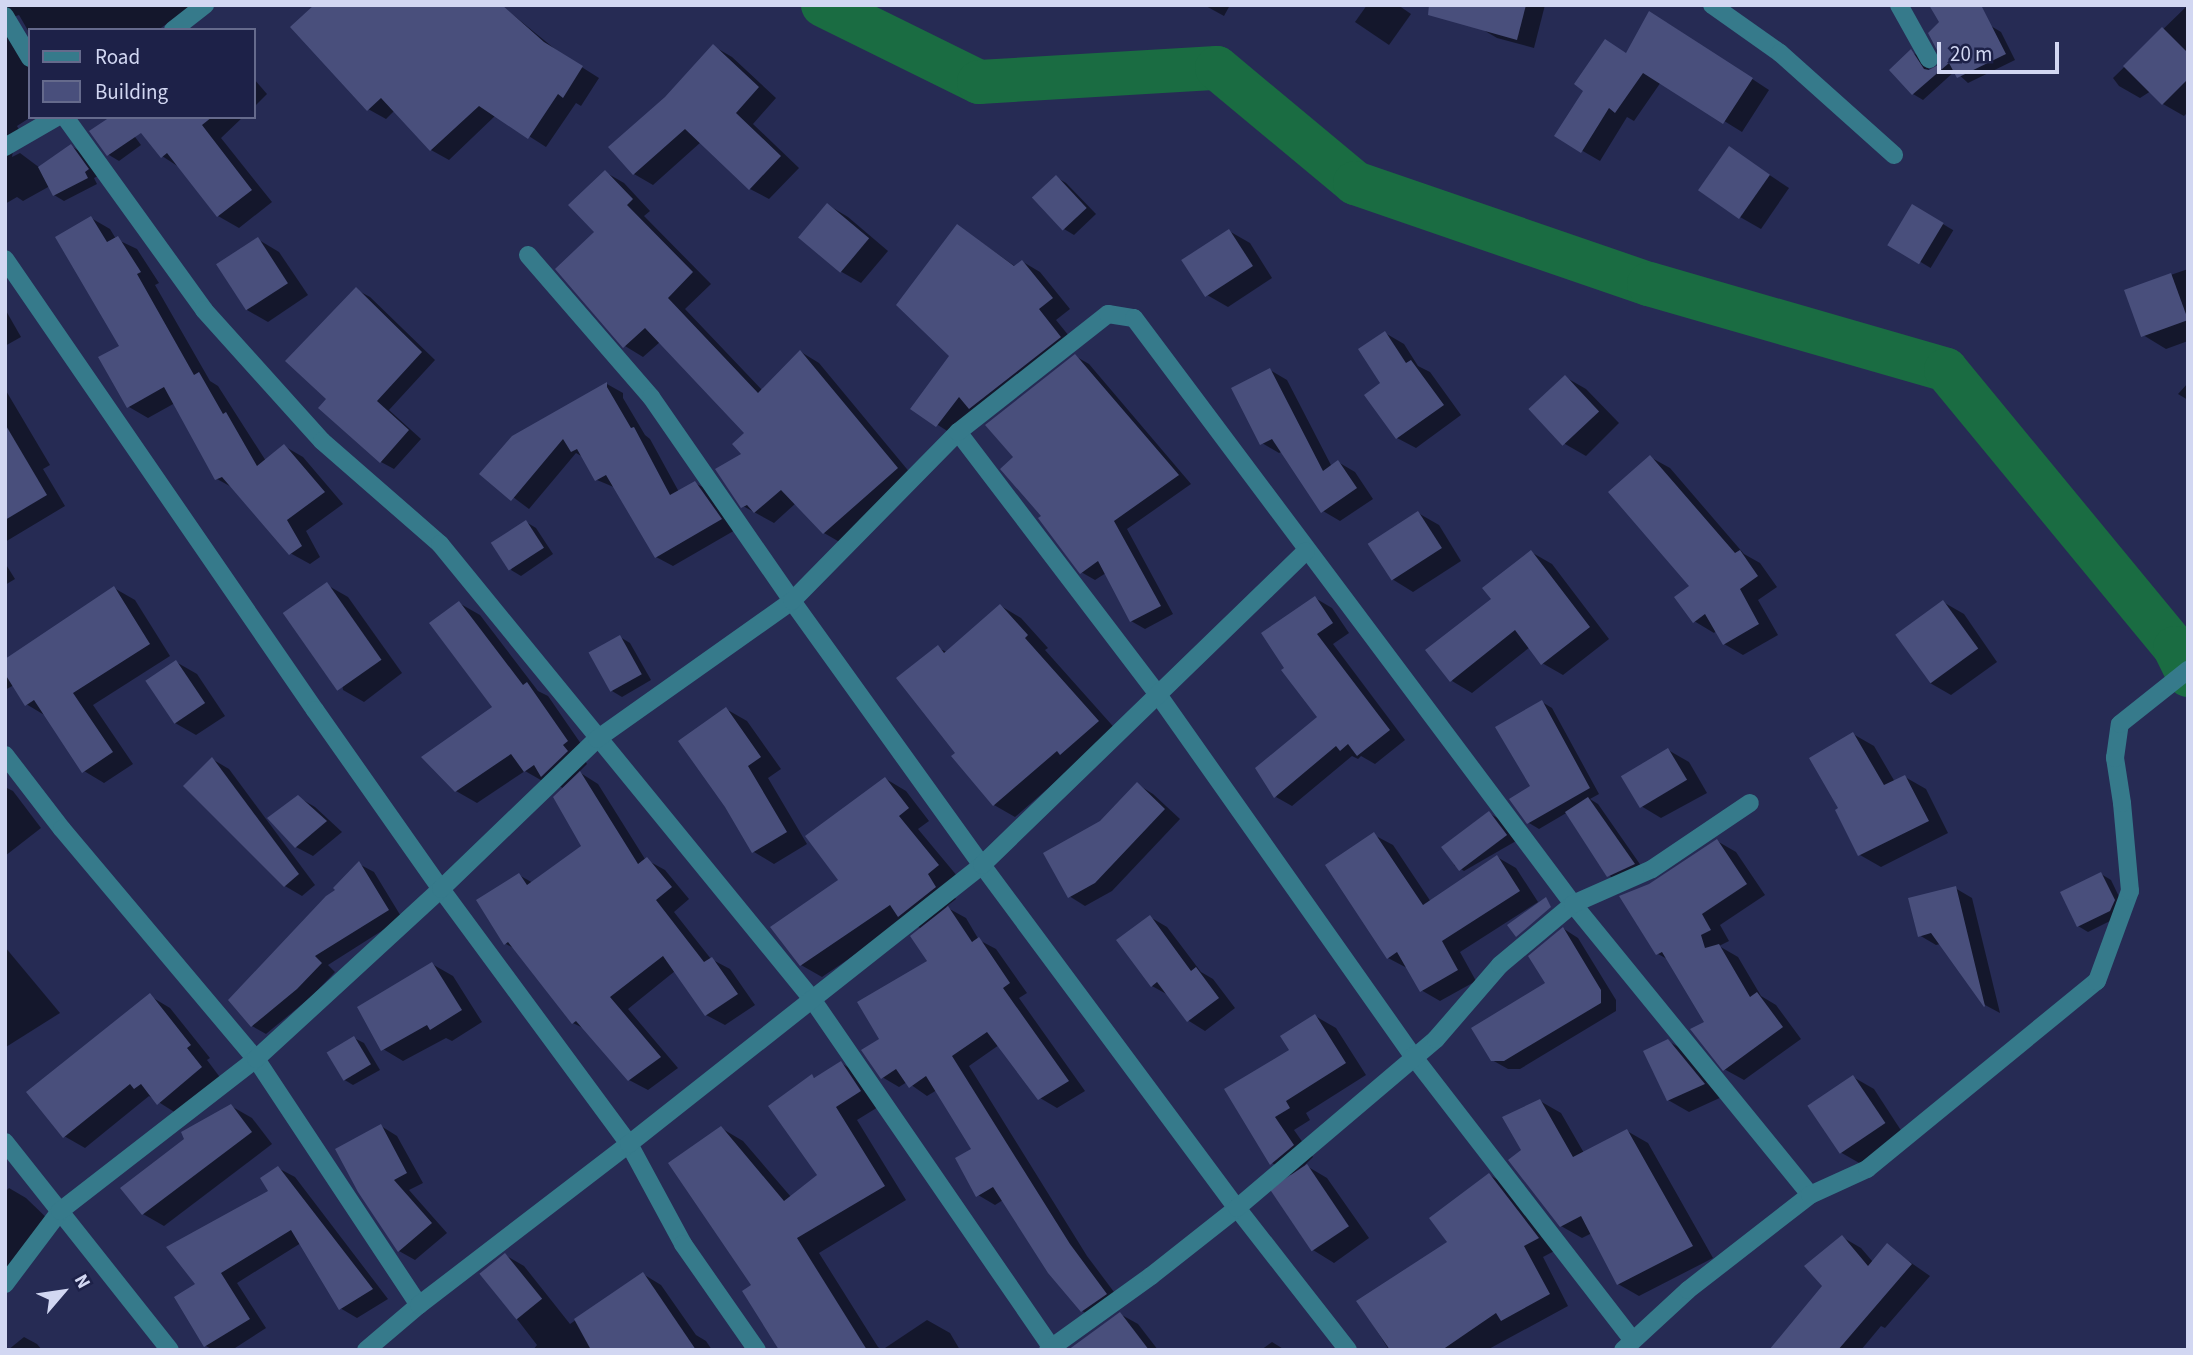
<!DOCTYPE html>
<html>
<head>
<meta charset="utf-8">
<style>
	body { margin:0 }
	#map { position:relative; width:2193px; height:1355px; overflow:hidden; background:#262b54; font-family:"Source Sans 3",sans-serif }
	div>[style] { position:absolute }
	.shadow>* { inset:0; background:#0007; transform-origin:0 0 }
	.canal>* { height:44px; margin:-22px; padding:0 22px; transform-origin:22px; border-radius:22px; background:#1a6c42 }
	.building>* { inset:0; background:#494f7c; transform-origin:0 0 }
	.minor>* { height:18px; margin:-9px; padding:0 9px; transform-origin:9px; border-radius:9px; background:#367a8b }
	span { translate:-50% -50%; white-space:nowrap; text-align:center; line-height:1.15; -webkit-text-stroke:5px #1d2148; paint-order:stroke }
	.frame { position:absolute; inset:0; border:7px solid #d2d7f2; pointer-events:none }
	.legend { position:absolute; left:28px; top:28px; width:228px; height:91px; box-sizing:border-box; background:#1d2148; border:2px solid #656a8c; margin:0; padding:9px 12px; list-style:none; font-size:21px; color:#d2d7f2 }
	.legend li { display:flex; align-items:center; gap:14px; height:35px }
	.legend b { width:35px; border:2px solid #656a8c }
	.north { position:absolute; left:28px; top:1257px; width:70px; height:70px; -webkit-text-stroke:5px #1d2148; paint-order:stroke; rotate:61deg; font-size:19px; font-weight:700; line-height:28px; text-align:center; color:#d2d7f2 }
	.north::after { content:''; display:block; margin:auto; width:24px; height:32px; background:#d2d7f2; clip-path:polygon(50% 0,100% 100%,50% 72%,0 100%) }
	.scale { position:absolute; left:1937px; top:42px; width:122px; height:32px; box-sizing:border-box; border:4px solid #d2d7f2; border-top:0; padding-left:9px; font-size:21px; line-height:24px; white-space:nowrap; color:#d2d7f2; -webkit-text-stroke:5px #1d2148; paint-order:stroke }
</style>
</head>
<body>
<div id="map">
	<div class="shadow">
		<i style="clip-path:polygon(5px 5px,193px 5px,158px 30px,30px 30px,30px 34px,19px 15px,16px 16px,11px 26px,30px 62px,31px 117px,17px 126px,26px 142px,13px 151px,12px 157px,20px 153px,40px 168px,71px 146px,81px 152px,98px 176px,94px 178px,97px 184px,64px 201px,54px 195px,50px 186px,23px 201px,17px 197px,5px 204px)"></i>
		<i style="clip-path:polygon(501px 5px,561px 54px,599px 78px,581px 106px,576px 103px,546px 147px,496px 115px,449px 160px,431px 150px,395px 110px,386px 119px,368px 109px,293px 28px)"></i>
		<i style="clip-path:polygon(1204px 5px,1230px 5px,1224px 16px)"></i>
		<i style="clip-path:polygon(1367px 5px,1398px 5px,1411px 14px,1389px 45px,1355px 22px)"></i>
		<i style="clip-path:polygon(1486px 5px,1545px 5px,1534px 48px,1497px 38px,1480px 28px)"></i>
		<i style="clip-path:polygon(2188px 5px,2188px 112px,2184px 116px,2163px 104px,2151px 91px,2140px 98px,2119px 86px,2113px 78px)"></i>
		<i style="clip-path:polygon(1667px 23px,1769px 90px,1742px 132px,1661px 82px,1634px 121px,1627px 117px,1600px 161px,1557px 136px,1585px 90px)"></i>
		<i style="clip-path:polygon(1991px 26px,2001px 32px,2015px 60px,1968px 83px,1955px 71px,1923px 100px,1913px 94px,1911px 52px,1921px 57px,1930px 71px,1941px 65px,1941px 54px)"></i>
		<i style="clip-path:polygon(713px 46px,732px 57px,776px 98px,753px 124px,799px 168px,769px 199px,750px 189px,701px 142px,653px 185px,634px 174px,610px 147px,666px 98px)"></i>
		<i style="clip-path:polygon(254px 79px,267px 94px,254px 107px)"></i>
		<i style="clip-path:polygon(131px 117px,243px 117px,221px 138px,272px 202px,239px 228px,218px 216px,179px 167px,162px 156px)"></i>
		<i style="clip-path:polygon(124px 122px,141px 145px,119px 161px,109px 155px,92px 132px)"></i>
		<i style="clip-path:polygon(1729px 148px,1789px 188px,1761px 229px,1740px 217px)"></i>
		<i style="clip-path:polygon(605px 172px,624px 183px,650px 211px,644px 216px,711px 284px,685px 309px,763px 391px,801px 352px,819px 363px,916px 480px,843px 544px,824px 533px,796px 503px,774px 523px,743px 506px,747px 433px,660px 342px,643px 357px,625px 346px,597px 232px)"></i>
		<i style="clip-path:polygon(1056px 177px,1066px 183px,1096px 214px,1074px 235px,1064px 229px)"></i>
		<i style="clip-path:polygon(828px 205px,848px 217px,888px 251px,861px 283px,840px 271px)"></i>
		<i style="left:1913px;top:206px;width:47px;height:44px;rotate:31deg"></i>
		<i style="clip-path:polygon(91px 218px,110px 229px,116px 239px,137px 249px,159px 283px,155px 285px,210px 381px,218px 386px,266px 461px,284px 446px,303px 457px,343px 504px,306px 531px,320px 557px,310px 564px,290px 553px,235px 489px,217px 479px,175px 403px,148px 418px,129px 407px,121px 346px)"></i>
		<i style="clip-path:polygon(958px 226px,1016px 267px,1023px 262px,1040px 272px,1070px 309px,1056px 320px,1078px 347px,955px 436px,913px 409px,951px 356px)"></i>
		<i style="clip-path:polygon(1229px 231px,1250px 243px,1272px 278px,1228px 307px,1207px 295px)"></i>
		<i style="clip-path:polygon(259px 240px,279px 252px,308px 295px,268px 322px,247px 310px)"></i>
		<i style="clip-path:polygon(2188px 269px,2188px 341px,2166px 349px,2143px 335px,2127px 290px)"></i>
		<i style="clip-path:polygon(357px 290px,370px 297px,435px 360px,389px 410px,421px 439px,394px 469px,381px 462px,329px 399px)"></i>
		<i style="clip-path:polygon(5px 309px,21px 337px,5px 346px)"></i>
		<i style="clip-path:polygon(1385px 333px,1404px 344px,1418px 366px,1430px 372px,1461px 415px,1416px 448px,1397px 438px,1382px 383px)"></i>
		<i style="clip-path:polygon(1075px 356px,1089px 364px,1191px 484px,1127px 529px,1173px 614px,1145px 629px,1131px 621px,1106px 573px,1095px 580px,1081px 572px,1044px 517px,1016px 457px)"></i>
		<i style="clip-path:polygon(1270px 370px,1287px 380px,1332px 467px,1338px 462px,1355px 472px,1373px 499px,1340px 521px,1323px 511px,1283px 451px,1279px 453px,1262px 443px)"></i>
		<i style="clip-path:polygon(1565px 377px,1586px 389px,1619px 423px,1586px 456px,1565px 444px)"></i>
		<i style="clip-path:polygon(2188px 383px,2188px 400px,2178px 394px)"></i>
		<i style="clip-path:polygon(607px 384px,623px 393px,623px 398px,645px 435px,650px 439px,679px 492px,695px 483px,712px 492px,737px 529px,673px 566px,656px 557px,616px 488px,597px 480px,585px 458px,576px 453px,529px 509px,482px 474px,513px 437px)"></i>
		<i style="clip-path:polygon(5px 389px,50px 465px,43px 469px,65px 506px,5px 542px)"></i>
		<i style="clip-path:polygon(1650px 457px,1670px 468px,1744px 554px,1760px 563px,1777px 587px,1758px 600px,1778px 635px,1743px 655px,1724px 644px,1716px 631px,1714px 633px,1694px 621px,1692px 587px)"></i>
		<i style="clip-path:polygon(1418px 513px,1439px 525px,1461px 561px,1413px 592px,1392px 579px)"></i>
		<i style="clip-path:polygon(526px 522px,536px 528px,553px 554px,521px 576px,511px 570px)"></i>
		<i style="clip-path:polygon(1531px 552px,1552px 564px,1609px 639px,1563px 675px,1542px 663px,1530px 647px,1472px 693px,1452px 681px,1493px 599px)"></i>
		<i style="clip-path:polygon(5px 563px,15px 579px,5px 585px)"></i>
		<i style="clip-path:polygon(327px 585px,348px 597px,402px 673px,364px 702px,343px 690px)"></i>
		<i style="clip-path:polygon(114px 588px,135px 600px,170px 656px,93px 705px,133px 764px,104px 783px,84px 771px,46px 716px,26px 704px,14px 685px,5px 690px,5px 661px)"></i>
		<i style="clip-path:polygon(1315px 598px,1332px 608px,1349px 633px,1333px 644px,1405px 740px,1375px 764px,1361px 756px,1358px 759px,1352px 756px,1292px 806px,1276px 797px,1320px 717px)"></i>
		<i style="clip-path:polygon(1943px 602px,1964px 614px,1997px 662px,1951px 695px,1930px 683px)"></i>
		<i style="clip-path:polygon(459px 603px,480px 615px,538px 691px,548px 696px,588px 754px,583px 757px,587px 764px,579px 772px,598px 784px,645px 859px,665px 870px,689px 899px,674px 912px,711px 959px,730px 969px,755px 1005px,725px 1025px,706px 1015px,675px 971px,628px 1009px,678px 1068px,648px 1090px,629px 1080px,587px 1030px,573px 1023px,517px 950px,506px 944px,519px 875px,533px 883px,584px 846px,564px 789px,550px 780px,546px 783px,525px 771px,477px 803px,456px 791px,495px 707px)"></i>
		<i style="clip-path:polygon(1001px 606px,1021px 618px,1048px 648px,1045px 650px,1119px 733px,1077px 763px,1015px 817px,994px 805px,957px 753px,938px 648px,947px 652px)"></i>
		<i style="clip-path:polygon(620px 637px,630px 643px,651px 680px,622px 697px,612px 691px)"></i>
		<i style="clip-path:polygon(176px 662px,197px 674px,225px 716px,196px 735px,175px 723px)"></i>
		<i style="clip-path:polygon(1542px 702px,1552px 708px,1599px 794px,1590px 799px,1598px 804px,1644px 870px,1618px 881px,1608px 875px,1568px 812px,1539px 829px,1529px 823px)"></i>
		<i style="clip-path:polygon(726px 709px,747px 721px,781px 769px,768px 778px,807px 844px,774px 864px,754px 852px)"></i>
		<i style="clip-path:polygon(1853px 734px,1874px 746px,1895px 782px,1905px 777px,1926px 789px,1948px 833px,1881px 867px,1860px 855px,1841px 809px)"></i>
		<i style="clip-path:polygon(1668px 750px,1689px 762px,1707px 793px,1661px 818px,1641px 806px)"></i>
		<i style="clip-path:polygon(212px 759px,229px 769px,315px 885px,302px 896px,285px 886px)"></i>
		<i style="clip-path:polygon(886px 779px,906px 791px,929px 821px,918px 829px,958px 877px,947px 886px,956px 899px,946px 907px,966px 918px,979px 940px,996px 949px,1027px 993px,1019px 998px,1085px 1091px,1057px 1108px,1040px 1098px,999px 1045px,969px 1066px,1087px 1256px,1123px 1304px,1100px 1321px,1082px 1311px,1003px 1200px,995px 1205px,978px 1195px,974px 1150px,937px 1090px,927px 1096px,907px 1082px,899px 1087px,882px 1077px,881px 1039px,929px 962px,922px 929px,906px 920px,822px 977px,801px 965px)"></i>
		<i style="clip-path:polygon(1137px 784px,1153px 794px,1180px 819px,1112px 891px,1085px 906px,1069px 896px,1101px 822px)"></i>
		<i style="clip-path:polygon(5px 787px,13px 791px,41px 828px,5px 856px)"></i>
		<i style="clip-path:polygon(298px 797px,315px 807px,342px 832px,313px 856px,296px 847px,269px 818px)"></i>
		<i style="clip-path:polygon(1489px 813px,1499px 819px,1516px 841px,1464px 871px,1454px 865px)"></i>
		<i style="clip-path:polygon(1374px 835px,1393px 845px,1431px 902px,1497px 857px,1516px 868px,1538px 902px,1460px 952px,1476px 981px,1440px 1001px,1421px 990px,1407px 968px,1388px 958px)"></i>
		<i style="clip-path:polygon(1717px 841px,1736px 852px,1765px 895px,1720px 925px,1729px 941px,1719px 946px,1738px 957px,1761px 996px,1776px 1005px,1801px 1039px,1744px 1080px,1724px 1069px,1707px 1023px,1669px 960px,1658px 954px)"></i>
		<i style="clip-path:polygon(359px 864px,374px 872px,402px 918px,328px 965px,335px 972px,312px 996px,266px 1034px,252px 1026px,338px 891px)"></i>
		<i style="clip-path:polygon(2101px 874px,2111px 880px,2124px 907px,2120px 916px,2088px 932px,2078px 926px)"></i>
		<i style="clip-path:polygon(1955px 888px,1972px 898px,2000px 1013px,1985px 1005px,1940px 944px,1936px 945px,1919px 935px)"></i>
		<i style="clip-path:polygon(1150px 917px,1167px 927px,1201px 972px,1213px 979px,1235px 1008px,1205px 1031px,1189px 1021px,1170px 996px,1152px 986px)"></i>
		<i style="clip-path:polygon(1564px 929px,1578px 938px,1616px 1000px,1616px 1011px,1520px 1069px,1508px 1069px,1492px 1060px,1548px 984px)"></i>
		<i style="clip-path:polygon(5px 947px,60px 1013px,6px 1047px,5px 1046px)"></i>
		<i style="clip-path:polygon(432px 964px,453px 976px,482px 1022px,452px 1041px,446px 1038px,403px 1061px,383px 1049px)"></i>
		<i style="clip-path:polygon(150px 996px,170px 1008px,210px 1058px,207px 1060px,222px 1080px,179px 1115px,149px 1096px,85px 1148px,64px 1136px)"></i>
		<i style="clip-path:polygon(1315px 1016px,1336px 1028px,1366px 1075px,1306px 1113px,1310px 1120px,1294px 1130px,1313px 1157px,1305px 1165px,1327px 1178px,1369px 1238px,1334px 1263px,1313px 1250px,1294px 1177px,1272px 1163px,1227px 1090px,1291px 1050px)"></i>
		<i style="clip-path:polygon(354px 1038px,364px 1043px,380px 1070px,353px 1085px,343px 1079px)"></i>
		<i style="clip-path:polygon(1668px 1041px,1689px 1053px,1724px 1096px,1689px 1112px,1668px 1100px)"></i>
		<i style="clip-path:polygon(841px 1063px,864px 1077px,883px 1104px,857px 1120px,906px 1200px,819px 1253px,878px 1347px,882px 1350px,927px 1320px,950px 1333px,960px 1350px,781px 1350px,754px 1285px,721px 1128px,743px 1141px,791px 1197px,819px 1176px,812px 1076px,816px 1079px)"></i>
		<i style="clip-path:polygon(1853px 1077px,1874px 1089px,1904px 1135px,1861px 1164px,1840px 1152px)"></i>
		<i style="clip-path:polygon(1540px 1101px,1561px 1113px,1584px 1153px,1627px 1131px,1648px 1143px,1713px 1258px,1639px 1296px,1618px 1284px,1592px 1233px,1582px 1238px,1561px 1226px,1523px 1151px)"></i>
		<i style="clip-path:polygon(231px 1106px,252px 1118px,272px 1144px,164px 1226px,143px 1214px)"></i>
		<i style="clip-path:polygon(381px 1126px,397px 1136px,423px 1183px,409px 1190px,447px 1233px,415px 1260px,399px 1251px)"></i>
		<i style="clip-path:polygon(278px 1168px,295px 1177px,388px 1299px,357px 1318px,340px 1308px,301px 1243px,237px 1283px,266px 1328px,232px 1350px,213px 1350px,206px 1346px,197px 1284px,270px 1192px)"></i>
		<i style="clip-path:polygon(1490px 1175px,1509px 1187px,1558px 1249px,1543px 1257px,1568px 1306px,1487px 1350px,1389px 1350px,1358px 1301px,1449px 1243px)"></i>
		<i style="clip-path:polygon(9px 1188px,26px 1198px,52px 1223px,5px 1273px,5px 1192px)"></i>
		<i style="clip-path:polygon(1842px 1237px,1861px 1248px,1873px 1262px,1887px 1246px,1930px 1276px,1885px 1328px,1881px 1326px,1861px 1350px,1772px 1350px,1824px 1286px)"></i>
		<i style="clip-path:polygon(505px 1255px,524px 1266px,570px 1324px,643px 1274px,661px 1285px,696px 1335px,706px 1341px,712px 1350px,533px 1350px,537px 1345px,482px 1274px)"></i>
		<i style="clip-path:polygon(1120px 1314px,1138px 1324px,1158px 1350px,1102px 1350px)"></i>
		<i style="clip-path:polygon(24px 1337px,37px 1344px,42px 1350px,8px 1350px)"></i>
		<i style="clip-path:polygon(1272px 1342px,1285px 1350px,1261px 1350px)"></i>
	</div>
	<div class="canal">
		<i style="left:823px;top:5px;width:174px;rotate:26.3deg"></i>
		<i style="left:979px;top:82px;width:238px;rotate:-3.4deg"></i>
		<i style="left:1217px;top:68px;width:180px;rotate:39.8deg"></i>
		<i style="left:1355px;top:183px;width:311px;rotate:19deg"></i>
		<i style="left:1649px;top:284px;width:309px;rotate:16.1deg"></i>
		<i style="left:1946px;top:370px;width:360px;rotate:50.5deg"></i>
		<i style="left:2175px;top:648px;width:30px;rotate:64deg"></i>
	</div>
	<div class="building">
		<i style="clip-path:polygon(314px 5px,502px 5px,544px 42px,583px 66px,563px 98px,558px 94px,528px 139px,479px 106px,430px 151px,381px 98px,367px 111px,290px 27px)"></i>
		<i style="clip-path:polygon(1429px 5px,1526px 5px,1517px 40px,1428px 15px)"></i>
		<i style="clip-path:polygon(1929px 5px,1981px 5px,2006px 54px,1957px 78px,1949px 63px,1912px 95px,1889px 70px,1911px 49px,1924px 69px,1929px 70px,1938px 65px,1939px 54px,1928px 33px,1939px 22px)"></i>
		<i style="clip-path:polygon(1649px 11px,1753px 78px,1723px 124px,1643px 73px,1615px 113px,1609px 108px,1581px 153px,1554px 136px,1583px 91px,1574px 84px,1605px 39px,1626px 53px)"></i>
		<i style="clip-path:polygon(2162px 27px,2188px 53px,2188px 79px,2162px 105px,2123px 66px)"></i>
		<i style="clip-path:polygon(713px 44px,759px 87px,736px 113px,781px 156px,749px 190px,685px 129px,633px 175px,608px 147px,665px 97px)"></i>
		<i style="clip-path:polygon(110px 117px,212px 117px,202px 125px,252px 190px,217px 217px,167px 153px,161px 158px,141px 133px,107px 156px,89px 131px)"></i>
		<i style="clip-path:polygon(71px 144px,89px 169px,85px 172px,88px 178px,53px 196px,38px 167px)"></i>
		<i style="left:1729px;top:146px;width:50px;height:54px;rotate:35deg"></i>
		<i style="clip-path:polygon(605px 170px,633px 199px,627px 205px,693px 272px,668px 298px,758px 393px,800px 350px,898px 468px,823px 534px,781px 490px,754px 513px,747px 505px,741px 508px,715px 469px,741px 454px,732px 444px,744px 433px,645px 328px,623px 348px,555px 269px,594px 232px,568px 205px)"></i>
		<i style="left:1056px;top:175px;width:45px;height:33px;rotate:47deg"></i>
		<i style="left:827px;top:203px;width:55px;height:45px;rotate:40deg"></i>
		<i style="left:1912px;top:204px;width:37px;height:48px;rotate:31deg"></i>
		<i style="clip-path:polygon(91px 216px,107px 242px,118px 236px,141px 272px,137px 274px,194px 375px,199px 372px,223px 414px,226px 412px,257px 466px,284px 444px,325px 492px,287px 520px,302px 546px,289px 555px,222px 477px,215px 480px,164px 387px,127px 408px,98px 357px,119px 346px,55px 237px)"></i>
		<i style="clip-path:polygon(957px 224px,1014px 266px,1022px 260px,1053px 298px,1039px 309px,1061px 337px,969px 409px,959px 397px,936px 427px,910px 409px,949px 356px,896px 305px)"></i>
		<i style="left:1229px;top:229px;width:44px;height:57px;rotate:57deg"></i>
		<i style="left:258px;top:237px;width:55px;height:50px;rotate:57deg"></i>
		<i style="left:2171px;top:273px;width:50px;height:50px;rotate:70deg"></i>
		<i style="clip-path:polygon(356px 287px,422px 352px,377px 401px,409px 430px,380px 463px,318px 408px,326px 399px,285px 361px)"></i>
		<i style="clip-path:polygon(1385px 331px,1406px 363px,1411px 360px,1444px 405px,1396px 439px,1364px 395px,1380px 383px,1358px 349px)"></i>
		<i style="clip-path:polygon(1075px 354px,1179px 475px,1114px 521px,1161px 606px,1130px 622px,1098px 561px,1080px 574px,1038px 518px,1041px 516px,1000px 469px,1013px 457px,985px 425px)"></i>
		<i style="clip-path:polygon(1270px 368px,1323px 471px,1338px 460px,1357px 488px,1321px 513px,1272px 439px,1260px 445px,1231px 388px)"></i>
		<i style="left:1565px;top:375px;width:50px;height:50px;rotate:47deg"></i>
		<i style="clip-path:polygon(607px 382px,607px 387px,631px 428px,634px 427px,670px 495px,695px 481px,722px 519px,655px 558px,606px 475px,595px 481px,577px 449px,571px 452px,563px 439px,511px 501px,479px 474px,512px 436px)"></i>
		<i style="clip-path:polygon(5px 424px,47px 495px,5px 520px)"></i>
		<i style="clip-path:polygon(1650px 455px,1735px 553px,1740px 550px,1758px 576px,1740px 589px,1759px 624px,1723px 645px,1705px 614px,1693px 623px,1674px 597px,1689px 586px,1608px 492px)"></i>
		<i style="left:1418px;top:511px;width:44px;height:60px;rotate:57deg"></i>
		<i style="left:526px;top:520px;width:33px;height:42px;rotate:57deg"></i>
		<i style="clip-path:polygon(1531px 550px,1590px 627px,1541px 665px,1515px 630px,1450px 682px,1425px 650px,1491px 599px,1482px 588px)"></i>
		<i style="left:327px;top:582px;width:95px;height:54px;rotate:55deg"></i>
		<i style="clip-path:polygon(114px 586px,150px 644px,73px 693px,113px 752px,82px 773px,34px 700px,25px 706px,5px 674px,5px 659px)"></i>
		<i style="clip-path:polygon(1315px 596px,1333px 623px,1317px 634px,1390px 730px,1357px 756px,1348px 744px,1340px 751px,1336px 746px,1274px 798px,1255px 768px,1317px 717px,1281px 670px,1284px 668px,1261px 633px)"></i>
		<i style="left:1943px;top:600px;width:60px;height:59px;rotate:54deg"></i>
		<i style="clip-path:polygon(459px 601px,523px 685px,527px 682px,568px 741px,563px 745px,568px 751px,541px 777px,534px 765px,524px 772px,511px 754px,455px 792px,421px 757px,492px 707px,429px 623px)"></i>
		<i style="clip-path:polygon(1000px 604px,1028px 635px,1025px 638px,1099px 721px,1060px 755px,1057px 751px,993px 806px,951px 756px,955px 753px,896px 678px,938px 645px,944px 653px)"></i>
		<i style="left:620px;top:635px;width:45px;height:36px;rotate:61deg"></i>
		<i style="left:176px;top:660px;width:52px;height:37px;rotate:56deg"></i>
		<i style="clip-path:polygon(1542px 700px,1590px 788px,1527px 824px,1509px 799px,1530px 786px,1495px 727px)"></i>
		<i style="clip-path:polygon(726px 707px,761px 757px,748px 766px,787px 832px,752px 853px,725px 807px,678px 741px)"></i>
		<i style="clip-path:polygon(1853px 732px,1884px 785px,1905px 775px,1929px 821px,1858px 856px,1835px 810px,1838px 808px,1809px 758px)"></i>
		<i style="left:1668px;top:748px;width:37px;height:55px;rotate:59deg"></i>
		<i style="clip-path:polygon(212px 757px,299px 874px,284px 887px,183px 786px)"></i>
		<i style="clip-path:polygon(580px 771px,638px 864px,647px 857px,672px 887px,656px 900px,704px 962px,712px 957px,738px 994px,705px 1016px,663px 956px,610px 997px,661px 1057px,628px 1081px,576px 1021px,572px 1024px,508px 942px,504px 945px,476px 900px,519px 873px,527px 885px,581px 846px,553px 797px)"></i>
		<i style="clip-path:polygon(885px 777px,909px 808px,899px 816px,939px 865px,928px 874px,936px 887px,898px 917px,890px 905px,800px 966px,770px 927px,838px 880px,805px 836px)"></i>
		<i style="clip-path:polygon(1137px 782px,1165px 809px,1095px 883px,1068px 898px,1043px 853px,1100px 821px)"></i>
		<i style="clip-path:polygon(298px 795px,327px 821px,295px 848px,267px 818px)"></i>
		<i style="clip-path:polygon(1588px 797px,1635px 864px,1607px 877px,1565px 812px)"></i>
		<i style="left:1489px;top:811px;width:30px;height:60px;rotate:53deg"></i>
		<i style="clip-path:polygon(1374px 832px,1423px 905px,1497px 855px,1520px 891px,1442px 941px,1458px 970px,1420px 992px,1397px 952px,1387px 959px,1325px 865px)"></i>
		<i style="clip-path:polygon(1717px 839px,1747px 884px,1702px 914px,1711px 930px,1701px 935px,1705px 948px,1719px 944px,1750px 997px,1757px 992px,1783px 1027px,1723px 1071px,1690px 1029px,1704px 1022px,1662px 952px,1656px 955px,1619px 896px,1649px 884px)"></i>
		<i style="clip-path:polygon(359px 861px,389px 910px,315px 956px,322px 963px,297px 989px,251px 1027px,228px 1000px,326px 896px,335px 890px,333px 888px)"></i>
		<i style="clip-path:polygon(2101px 872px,2115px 900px,2110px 911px,2077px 927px,2060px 892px)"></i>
		<i style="clip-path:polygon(1956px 886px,1985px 1006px,1984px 1007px,1931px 933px,1918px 937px,1908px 898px)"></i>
		<i style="clip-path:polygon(1546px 897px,1551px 907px,1516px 937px,1507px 925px)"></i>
		<i style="clip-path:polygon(948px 906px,972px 942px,979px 937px,1010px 983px,1003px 988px,1069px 1081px,1038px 1100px,987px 1032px,952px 1056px,1070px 1244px,1107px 1294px,1081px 1312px,1048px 1273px,993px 1187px,976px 1197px,955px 1158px,971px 1149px,926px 1076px,909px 1088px,896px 1069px,881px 1079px,861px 1050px,879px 1039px,857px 1002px,927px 961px,910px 936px)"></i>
		<i style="clip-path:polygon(1150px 915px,1191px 971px,1196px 967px,1219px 998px,1187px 1022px,1157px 982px,1151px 987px,1116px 940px)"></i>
		<i style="clip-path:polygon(1563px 927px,1601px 990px,1601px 1003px,1504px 1061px,1491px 1061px,1471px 1028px,1545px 983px,1528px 956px)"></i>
		<i style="clip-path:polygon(432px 962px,462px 1010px,430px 1030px,427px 1025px,381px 1051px,357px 1007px)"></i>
		<i style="clip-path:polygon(150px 993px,191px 1045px,187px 1048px,202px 1067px,157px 1105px,141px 1084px,134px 1089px,130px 1084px,63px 1138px,26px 1092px)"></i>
		<i style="clip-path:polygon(1315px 1014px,1346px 1063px,1286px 1101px,1290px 1108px,1275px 1117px,1294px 1145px,1270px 1165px,1224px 1089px,1289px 1050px,1280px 1036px)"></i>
		<i style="left:354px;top:1036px;width:33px;height:32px;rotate:59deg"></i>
		<i style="clip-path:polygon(1668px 1039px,1705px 1084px,1667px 1101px,1643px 1051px)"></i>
		<i style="clip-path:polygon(841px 1061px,861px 1091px,836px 1107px,885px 1186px,797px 1238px,867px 1350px,779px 1350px,742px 1291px,751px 1285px,668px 1163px,721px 1126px,784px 1201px,817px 1175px,768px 1106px,812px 1074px,814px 1078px)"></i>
		<i style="left:1853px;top:1075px;width:58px;height:55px;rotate:56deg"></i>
		<i style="clip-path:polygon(1540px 1099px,1573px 1157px,1627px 1129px,1693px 1246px,1617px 1285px,1581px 1216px,1560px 1227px,1508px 1160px,1521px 1150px,1502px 1117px)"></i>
		<i style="clip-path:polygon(231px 1104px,252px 1132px,142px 1215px,120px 1188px,184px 1139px,181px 1132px)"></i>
		<i style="clip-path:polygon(381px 1124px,407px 1173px,394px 1180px,432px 1223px,398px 1252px,358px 1192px,335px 1149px)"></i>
		<i style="left:1307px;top:1164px;width:75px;height:45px;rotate:56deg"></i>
		<i style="clip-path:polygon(278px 1166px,373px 1289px,339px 1310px,291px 1230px,221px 1273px,250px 1319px,204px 1347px,174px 1297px,195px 1284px,166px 1247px,268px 1191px,260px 1178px)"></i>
		<i style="clip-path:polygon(1489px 1173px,1539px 1238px,1524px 1246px,1550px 1294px,1501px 1321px,1496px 1313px,1442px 1350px,1390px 1350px,1356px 1301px,1447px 1242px,1429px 1218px)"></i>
		<i style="clip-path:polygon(1842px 1235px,1868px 1266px,1887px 1243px,1912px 1264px,1838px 1350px,1769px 1350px,1822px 1286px,1804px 1266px)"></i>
		<i style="left:505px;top:1253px;width:59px;height:33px;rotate:51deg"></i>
		<i style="clip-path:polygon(643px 1272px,696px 1350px,591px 1350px,574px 1319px)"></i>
		<i style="clip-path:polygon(1120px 1312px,1149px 1350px,1068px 1350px)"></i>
	</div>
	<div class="minor">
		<i style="left:1712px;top:5px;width:83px;rotate:35.2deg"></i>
		<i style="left:1780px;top:53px;width:153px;rotate:41.8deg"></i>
		<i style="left:1899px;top:5px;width:62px;rotate:60.9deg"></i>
		<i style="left:5px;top:16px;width:49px;rotate:59.2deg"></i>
		<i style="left:173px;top:30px;width:41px;rotate:-38deg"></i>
		<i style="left:65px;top:117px;width:238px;rotate:54.2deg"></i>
		<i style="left:204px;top:310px;width:176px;rotate:48deg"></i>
		<i style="left:322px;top:441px;width:157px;rotate:41.1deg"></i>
		<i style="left:440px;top:544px;width:588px;rotate:50.73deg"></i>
		<i style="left:812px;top:999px;width:426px;rotate:55.5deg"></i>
		<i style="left:5px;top:147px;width:60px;rotate:-30deg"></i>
		<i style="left:528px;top:255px;width:188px;rotate:49.1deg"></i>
		<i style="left:651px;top:397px;width:248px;rotate:55.3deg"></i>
		<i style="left:792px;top:601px;width:325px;rotate:54.3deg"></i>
		<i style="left:982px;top:865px;width:427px;rotate:53.4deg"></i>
		<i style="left:1237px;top:1208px;width:180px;rotate:52deg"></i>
		<i style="left:5px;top:259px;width:547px;rotate:55.5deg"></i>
		<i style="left:315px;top:710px;width:219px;rotate:54.9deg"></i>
		<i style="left:441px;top:889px;width:317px;rotate:53.6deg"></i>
		<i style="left:629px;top:1144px;width:114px;rotate:61.6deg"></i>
		<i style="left:683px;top:1244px;width:129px;rotate:55.1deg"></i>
		<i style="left:958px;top:432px;width:332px;rotate:52.7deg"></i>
		<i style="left:1159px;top:696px;width:441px;rotate:54.8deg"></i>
		<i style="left:1413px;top:1056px;width:358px;rotate:52.3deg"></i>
		<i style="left:5px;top:755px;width:93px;rotate:52.4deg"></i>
		<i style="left:62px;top:829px;width:301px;rotate:49.9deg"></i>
		<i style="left:256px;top:1059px;width:295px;rotate:56.5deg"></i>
		<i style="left:5px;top:1142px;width:265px;rotate:51.6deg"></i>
		<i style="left:5px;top:1284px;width:91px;rotate:-53deg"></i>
		<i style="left:60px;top:1211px;width:248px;rotate:-37.8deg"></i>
		<i style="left:256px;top:1059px;width:251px;rotate:-42.6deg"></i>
		<i style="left:441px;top:889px;width:216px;rotate:-43.9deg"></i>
		<i style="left:597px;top:739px;width:239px;rotate:-35.3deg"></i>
		<i style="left:792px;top:601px;width:237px;rotate:-45.5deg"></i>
		<i style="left:958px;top:432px;width:191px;rotate:-38.2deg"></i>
		<i style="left:1108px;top:314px;width:26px;rotate:9deg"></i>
		<i style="left:1134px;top:318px;width:732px;rotate:53.16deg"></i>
		<i style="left:1573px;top:904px;width:375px;rotate:50.8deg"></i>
		<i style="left:366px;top:1350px;width:70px;rotate:-40.3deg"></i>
		<i style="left:419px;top:1305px;width:265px;rotate:-37.5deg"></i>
		<i style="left:629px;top:1144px;width:450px;rotate:-38.3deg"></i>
		<i style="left:982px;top:865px;width:451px;rotate:-44.1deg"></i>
		<i style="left:1048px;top:1350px;width:127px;rotate:-35.7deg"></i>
		<i style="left:1151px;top:1276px;width:110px;rotate:-38.3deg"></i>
		<i style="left:1237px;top:1208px;width:261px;rotate:-40.3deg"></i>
		<i style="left:1436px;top:1039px;width:98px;rotate:-49.1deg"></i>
		<i style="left:1500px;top:965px;width:95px;rotate:-39.9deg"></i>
		<i style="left:1573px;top:904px;width:86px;rotate:-23.9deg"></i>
		<i style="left:1652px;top:869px;width:118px;rotate:-34deg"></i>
		<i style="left:1623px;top:1350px;width:88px;rotate:-42.7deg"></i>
		<i style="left:1688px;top:1290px;width:155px;rotate:-37.9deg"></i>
		<i style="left:1810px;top:1195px;width:63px;rotate:-24.5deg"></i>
		<i style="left:1867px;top:1169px;width:297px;rotate:-39.3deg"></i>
		<i style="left:2097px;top:981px;width:96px;rotate:-69.9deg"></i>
		<i style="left:2130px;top:891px;width:88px;rotate:-95.2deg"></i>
		<i style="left:2122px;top:803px;width:46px;rotate:-98.8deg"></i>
		<i style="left:2115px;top:758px;width:34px;rotate:-82deg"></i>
		<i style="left:2120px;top:724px;width:87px;rotate:-38.5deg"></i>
	</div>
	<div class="frame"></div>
	<ul class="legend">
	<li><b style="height:9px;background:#367a8b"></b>Road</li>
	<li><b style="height:19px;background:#494f7c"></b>Building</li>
	</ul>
	<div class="north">N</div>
	<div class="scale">20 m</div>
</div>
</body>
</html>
